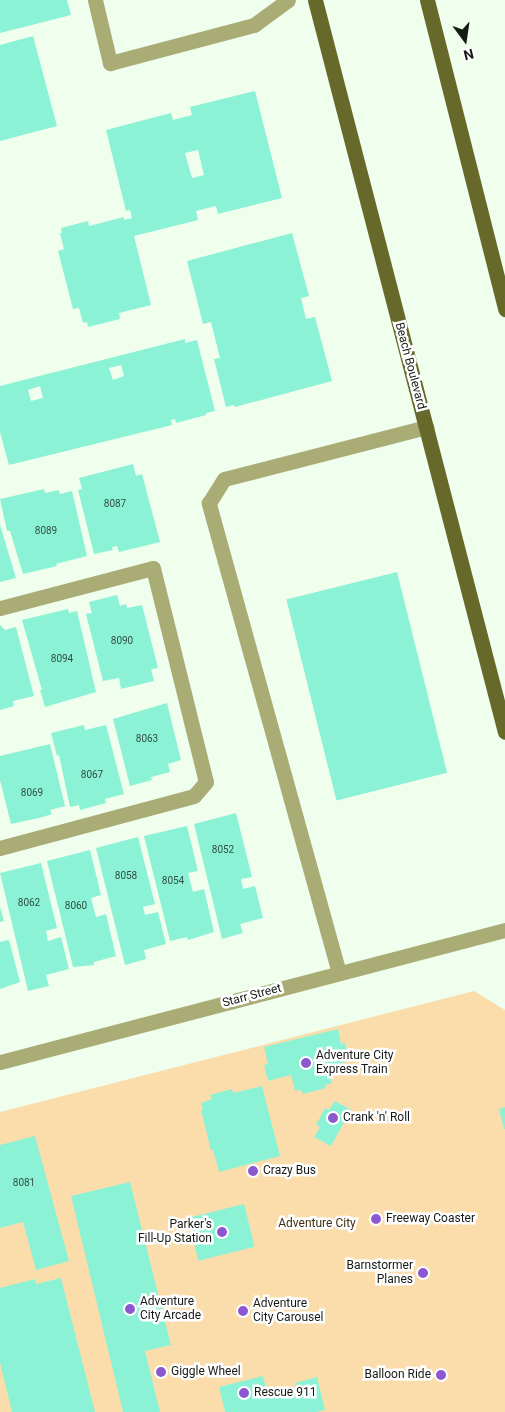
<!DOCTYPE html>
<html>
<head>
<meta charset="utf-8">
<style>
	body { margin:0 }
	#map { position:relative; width:505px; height:1412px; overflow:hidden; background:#effeed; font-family:Roboto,sans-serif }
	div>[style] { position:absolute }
	.green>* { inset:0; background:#fbddac }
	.building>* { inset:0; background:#8bf2d6; transform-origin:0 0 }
	.lane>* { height:15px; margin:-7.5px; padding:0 7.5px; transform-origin:7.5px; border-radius:7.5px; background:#a9ac75 }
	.street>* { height:15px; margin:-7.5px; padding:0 7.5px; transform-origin:7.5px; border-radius:7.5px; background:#a9ac75 }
	.primary>* { height:15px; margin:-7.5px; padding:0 7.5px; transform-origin:7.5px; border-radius:7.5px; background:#67692b }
	.dots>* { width:14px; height:14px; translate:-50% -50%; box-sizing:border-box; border:2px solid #fff; border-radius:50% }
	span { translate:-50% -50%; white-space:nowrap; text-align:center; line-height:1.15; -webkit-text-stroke:5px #fff; paint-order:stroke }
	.number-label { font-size:10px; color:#325045 }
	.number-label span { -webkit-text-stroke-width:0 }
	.street-label { font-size:12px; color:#151a15 }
	.poi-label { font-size:12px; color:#151a15 }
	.left { translate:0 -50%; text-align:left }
	.right { translate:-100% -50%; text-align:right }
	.park-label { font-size:12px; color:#402e0d }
	.north { position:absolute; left:440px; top:15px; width:50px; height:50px; -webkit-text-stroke:4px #fff; paint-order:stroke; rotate:166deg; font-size:14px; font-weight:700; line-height:20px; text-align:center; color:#151a15 }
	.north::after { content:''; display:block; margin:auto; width:18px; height:22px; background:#151a15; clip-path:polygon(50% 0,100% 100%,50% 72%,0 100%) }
</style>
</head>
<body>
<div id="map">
	<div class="green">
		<i style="clip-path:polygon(474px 991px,505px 1010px,505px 1412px,0 1412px,0 1112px)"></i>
	</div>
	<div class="building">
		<i style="clip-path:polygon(0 0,67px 0,71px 15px,0 33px)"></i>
		<i style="clip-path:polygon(33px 36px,57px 126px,0 141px,0 45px)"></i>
		<i style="clip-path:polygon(evenodd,255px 91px,282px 198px,218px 214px,216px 206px,196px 211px,198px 220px,134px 236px,151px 305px,119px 313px,120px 319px,88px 327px,87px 322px,83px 323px,79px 308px,73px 309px,58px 251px,64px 249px,60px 233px,62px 233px,61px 228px,88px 221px,89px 226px,124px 217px,124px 220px,132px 218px,130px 210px,126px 211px,106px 130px,171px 113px,173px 120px,192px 115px,190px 107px,255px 91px,198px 150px,204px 175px,192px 178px,185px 153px,198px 150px)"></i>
		<i style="clip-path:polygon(292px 233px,309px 296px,301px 298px,306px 319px,315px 317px,332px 381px,235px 407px,234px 405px,226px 407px,214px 359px,220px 358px,211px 322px,203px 324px,187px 261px)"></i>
		<i style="clip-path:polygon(evenodd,185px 339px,185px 343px,197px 340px,215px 411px,206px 413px,206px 415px,176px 423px,175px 419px,171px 420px,172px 425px,9px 465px,0 432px,0 386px,185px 339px,121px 365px,124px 376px,113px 380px,109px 368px,121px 365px,185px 339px,40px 386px,43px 398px,31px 401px,28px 390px,40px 386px)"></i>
		<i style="clip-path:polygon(133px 464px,136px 476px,142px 474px,160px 542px,119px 552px,117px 546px,112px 547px,113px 550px,94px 554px,78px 490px,82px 489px,79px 478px)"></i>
		<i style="clip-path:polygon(44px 489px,45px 493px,59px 490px,60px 494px,72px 491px,87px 556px,56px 564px,57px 566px,23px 574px,10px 531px,7px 531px,0 499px)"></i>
		<i style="clip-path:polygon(0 525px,16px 578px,0 582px)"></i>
		<i style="left:397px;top:572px;width:207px;height:114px;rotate:76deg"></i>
		<i style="clip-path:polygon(117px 595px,120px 606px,126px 604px,127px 608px,142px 605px,158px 668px,151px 669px,154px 681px,121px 689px,119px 678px,103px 681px,86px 614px,92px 613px,89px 602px)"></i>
		<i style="clip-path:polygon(68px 609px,69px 613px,77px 611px,96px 692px,45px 707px,40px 690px,42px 690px,22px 620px)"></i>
		<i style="clip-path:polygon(0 625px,5px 630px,16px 627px,34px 696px,13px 701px,14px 706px,0 710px)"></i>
		<i style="clip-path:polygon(167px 703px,181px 760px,168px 764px,170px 772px,151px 777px,152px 780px,130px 786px,113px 719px)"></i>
		<i style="clip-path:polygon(84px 725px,85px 730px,106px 725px,124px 794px,105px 799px,106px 803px,80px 810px,79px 805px,70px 807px,59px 755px,57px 756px,51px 733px)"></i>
		<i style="clip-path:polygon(50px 744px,65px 806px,50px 810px,52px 814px,43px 817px,11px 824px,0 780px,0 756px)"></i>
		<i style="clip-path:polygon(236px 813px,252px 877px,241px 879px,243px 889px,255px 886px,263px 918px,240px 924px,243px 933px,222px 939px,194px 824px)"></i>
		<i style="clip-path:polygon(187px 826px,198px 871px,188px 873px,193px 892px,204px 889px,214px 932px,188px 940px,187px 937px,170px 941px,144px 836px)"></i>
		<i style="clip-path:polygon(138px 837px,155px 904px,143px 907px,145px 915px,158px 912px,166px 944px,144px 950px,146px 959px,125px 965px,96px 848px)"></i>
		<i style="clip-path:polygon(90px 850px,101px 895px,91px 898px,96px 917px,106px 914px,116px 956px,94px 962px,94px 965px,73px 967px,47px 861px)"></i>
		<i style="clip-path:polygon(41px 863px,57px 928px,46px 931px,48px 941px,61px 937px,69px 969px,46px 975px,49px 986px,28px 991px,0 873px)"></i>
		<i style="clip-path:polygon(0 907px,4px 921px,0 922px)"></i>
		<i style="clip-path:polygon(9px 940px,20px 982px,0 989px,0 942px)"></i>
		<i style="clip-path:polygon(338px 1029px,341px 1044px,345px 1043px,349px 1061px,328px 1067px,332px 1083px,325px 1085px,326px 1088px,303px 1094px,301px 1090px,295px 1091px,291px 1075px,268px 1081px,264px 1065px,268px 1064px,264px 1047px)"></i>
		<i style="clip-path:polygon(262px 1086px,280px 1156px,219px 1172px,213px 1150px,211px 1151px,201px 1110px,203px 1110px,201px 1103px,212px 1099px,210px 1095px,232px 1089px,233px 1093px)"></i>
		<i style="clip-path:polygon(335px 1101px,351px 1110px,331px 1146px,314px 1137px,320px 1127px,316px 1125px,325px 1108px,329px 1110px)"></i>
		<i style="clip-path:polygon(505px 1107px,505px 1129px,504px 1129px,499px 1109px)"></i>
		<i style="clip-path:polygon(35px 1136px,69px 1261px,36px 1270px,23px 1222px,0 1228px,0 1145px)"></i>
		<i style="clip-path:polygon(130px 1182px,171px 1345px,145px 1351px,160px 1412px,123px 1412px,71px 1196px)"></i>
		<i style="left:244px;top:1204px;width:44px;height:58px;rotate:76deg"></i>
		<i style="clip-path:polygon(61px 1278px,95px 1412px,12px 1412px,0 1363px,0 1288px,35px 1279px,36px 1284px)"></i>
		<i style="clip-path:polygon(263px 1376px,268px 1396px,296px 1389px,295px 1383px,317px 1377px,325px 1410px,316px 1412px,225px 1412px,219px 1387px)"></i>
	</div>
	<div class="lane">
		<i style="left:95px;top:0;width:65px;rotate:76.6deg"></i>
		<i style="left:110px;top:63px;width:149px;rotate:-14.8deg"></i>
		<i style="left:254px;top:25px;width:42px;rotate:-36.3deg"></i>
		<i style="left:0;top:608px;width:158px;rotate:-14.7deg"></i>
		<i style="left:153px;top:568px;width:220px;rotate:76.1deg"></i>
		<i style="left:206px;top:782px;width:18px;rotate:131deg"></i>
		<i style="left:194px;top:796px;width:201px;rotate:165deg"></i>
		<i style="left:339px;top:973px;width:488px;rotate:-105.5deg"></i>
		<i style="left:209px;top:503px;width:28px;rotate:-58deg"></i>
		<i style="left:224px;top:479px;width:209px;rotate:-14.4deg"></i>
	</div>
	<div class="street">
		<i style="left:0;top:1062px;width:522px;rotate:-14.65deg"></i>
	</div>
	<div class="primary">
		<i style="left:315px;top:0;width:756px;rotate:75.45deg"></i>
		<i style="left:427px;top:0;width:319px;rotate:75.8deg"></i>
	</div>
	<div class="dots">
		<i style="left:306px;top:1063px;background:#8c58d0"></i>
		<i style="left:333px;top:1118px;background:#8c58d0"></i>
		<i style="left:253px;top:1171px;background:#8c58d0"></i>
		<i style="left:376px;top:1219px;background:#8c58d0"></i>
		<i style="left:222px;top:1232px;background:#8c58d0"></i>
		<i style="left:423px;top:1273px;background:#8c58d0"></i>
		<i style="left:130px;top:1309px;background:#8c58d0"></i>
		<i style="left:243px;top:1311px;background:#8c58d0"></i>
		<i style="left:161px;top:1372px;background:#8c58d0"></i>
		<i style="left:441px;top:1375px;background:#8c58d0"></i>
		<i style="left:244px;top:1393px;background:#8c58d0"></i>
	</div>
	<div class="number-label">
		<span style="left:115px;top:504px">8087</span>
		<span style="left:46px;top:531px">8089</span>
		<span style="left:122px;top:641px">8090</span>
		<span style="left:62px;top:659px">8094</span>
		<span style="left:147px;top:739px">8063</span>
		<span style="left:92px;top:775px">8067</span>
		<span style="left:32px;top:793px">8069</span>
		<span style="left:223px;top:850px">8052</span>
		<span style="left:126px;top:876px">8058</span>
		<span style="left:173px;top:881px">8054</span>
		<span style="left:29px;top:903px">8062</span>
		<span style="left:76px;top:906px">8060</span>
		<span style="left:24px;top:1183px">8081</span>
	</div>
	<div class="street-label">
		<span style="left:410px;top:366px;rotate:75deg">Beach Boulevard</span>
		<span style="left:252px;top:996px;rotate:-15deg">Starr Street</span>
	</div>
	<div class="poi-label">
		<span class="left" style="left:316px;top:1063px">Adventure City<br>Express Train</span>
		<span class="left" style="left:343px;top:1118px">Crank 'n' Roll</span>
		<span class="left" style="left:263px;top:1171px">Crazy Bus</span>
		<span class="left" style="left:386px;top:1219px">Freeway Coaster</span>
		<span class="right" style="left:212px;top:1232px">Parker's<br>Fill-Up Station</span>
		<span class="right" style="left:413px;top:1273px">Barnstormer<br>Planes</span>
		<span class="left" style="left:140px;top:1309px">Adventure<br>City Arcade</span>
		<span class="left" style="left:253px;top:1311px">Adventure<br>City Carousel</span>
		<span class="left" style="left:171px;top:1372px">Giggle Wheel</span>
		<span class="right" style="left:431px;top:1375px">Balloon Ride</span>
		<span class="left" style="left:254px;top:1393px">Rescue 911</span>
	</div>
	<div class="park-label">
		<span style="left:317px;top:1224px">Adventure City</span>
	</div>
	<div class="north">N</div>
</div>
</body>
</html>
